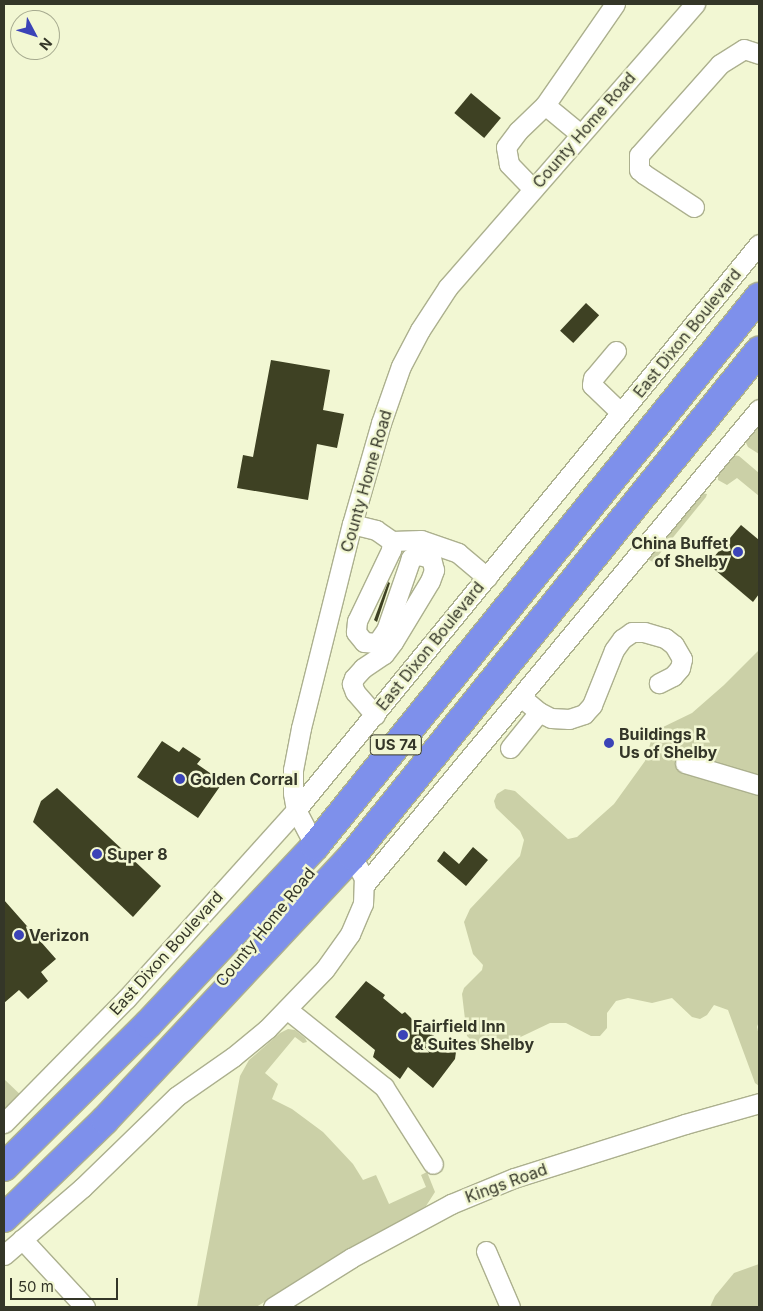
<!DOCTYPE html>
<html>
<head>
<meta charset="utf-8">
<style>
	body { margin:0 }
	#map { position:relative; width:763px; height:1311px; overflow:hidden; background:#f2f7d3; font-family:Inter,sans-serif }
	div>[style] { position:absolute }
	.green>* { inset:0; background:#cbd0a7 }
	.building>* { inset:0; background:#3e4123; transform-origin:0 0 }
	.roads { filter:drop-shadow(1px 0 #acb08e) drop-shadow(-1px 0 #acb08e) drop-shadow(0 1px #acb08e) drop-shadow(0 -1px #acb08e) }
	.minor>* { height:19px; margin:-9.5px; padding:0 9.5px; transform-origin:9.5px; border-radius:9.5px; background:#fff }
	.highway>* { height:28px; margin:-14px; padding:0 14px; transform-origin:14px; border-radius:14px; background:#7e90eb }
	.dots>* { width:14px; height:14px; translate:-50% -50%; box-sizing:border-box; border:2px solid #f2f7d3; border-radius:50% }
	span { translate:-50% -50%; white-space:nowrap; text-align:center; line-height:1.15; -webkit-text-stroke:5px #f2f7d3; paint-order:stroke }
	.shield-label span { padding:1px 4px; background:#f2f7d3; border:1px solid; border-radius:4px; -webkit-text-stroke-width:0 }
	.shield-label { font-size:15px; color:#343628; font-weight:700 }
	.street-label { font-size:16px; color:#343628 }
	.poi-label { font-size:16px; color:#343628; font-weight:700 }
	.right { translate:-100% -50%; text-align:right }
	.left { translate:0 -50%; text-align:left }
	.frame { position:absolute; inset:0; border:5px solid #343628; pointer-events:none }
	.north { position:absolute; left:10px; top:10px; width:50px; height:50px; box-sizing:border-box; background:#f2f7d3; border:1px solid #a6aa8f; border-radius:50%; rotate:130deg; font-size:14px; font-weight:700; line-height:20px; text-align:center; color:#343628 }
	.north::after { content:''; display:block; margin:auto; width:18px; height:22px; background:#3b43b7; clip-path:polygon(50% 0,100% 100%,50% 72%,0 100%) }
	.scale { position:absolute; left:10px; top:1278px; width:108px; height:22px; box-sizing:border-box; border:2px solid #343628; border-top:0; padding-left:6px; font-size:15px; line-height:18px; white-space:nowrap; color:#343628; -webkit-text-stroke:4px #f2f7d3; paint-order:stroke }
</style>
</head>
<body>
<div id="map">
	<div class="green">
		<i style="clip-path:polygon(759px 421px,759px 454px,748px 447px,745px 441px)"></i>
		<i style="clip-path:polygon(733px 455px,739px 456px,759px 473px,759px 496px,737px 478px,727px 485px,718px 480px,718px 471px)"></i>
		<i style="clip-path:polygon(700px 493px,707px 494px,706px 497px,653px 562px,649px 560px,648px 555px)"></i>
		<i style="clip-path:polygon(759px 650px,759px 1021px,757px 1027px,759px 1036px,759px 1086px,755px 1083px,728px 1010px,714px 1005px,707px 1015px,700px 1019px,692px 1017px,672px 998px,652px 1003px,628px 998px,616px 1001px,607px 1013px,607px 1028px,600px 1036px,591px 1036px,566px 1023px,550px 1023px,491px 1051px,475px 1044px,467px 1036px,462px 994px,464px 988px,482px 970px,483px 965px,473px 954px,464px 922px,470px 909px,520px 856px,524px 840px,520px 831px,496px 808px,494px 801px,497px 794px,505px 789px,515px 791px,568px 839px,577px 837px,614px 804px,645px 761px,651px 741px,659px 729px,692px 713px,724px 685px)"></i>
		<i style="clip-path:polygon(288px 1029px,295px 1030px,305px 1038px,307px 1042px,303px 1043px,295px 1037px,265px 1073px,278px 1084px,272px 1099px,292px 1109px,323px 1132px,353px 1164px,363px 1180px,376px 1175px,389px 1204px,426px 1187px,421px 1175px,427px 1172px,435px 1192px,426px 1206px,256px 1307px,197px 1307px,240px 1076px,249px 1060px,280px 1033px)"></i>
		<i style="clip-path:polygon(4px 1079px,26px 1100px,4px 1123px)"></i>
		<i style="clip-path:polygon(759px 1264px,759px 1307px,710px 1307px,715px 1296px,734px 1273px)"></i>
	</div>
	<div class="building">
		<i style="left:471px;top:93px;width:39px;height:26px;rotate:40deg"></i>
		<i style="left:586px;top:303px;width:18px;height:38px;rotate:43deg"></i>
		<i style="clip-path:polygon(271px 360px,330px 370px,323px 410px,344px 414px,337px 448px,317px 444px,308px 500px,237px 488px,243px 455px,253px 457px)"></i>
		<i style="clip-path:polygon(741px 525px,759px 540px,759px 594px,753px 602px,708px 564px)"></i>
		<i style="clip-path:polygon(388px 582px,390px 583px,377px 622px,374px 620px)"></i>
		<i style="clip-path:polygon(162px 741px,179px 752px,183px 747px,201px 759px,197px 764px,223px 782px,198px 818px,137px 777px)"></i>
		<i style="clip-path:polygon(57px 788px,161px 886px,133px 917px,33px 822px,41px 801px)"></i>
		<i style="clip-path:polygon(473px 847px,488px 860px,466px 886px,437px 861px,444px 851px,459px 864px)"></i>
		<i style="clip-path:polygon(4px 900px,56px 959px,41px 972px,48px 981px,28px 999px,19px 990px,4px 1003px)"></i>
		<i style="clip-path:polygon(366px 981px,385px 995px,383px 998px,402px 1014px,405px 1012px,426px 1033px,428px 1031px,439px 1040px,440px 1039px,456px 1052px,455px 1059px,433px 1088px,408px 1067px,400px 1079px,373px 1057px,375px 1050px,335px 1017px)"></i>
	</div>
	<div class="roads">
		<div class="minor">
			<i style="left:545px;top:105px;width:45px;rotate:39.6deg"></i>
			<i style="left:533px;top:189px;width:35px;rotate:-134deg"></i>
			<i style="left:509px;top:164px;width:17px;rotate:-100deg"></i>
			<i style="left:506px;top:147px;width:20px;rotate:-53deg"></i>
			<i style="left:518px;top:131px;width:37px;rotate:-44deg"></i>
			<i style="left:545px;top:105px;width:123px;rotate:-55.3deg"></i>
			<i style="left:694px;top:207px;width:60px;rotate:-146.6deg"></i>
			<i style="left:644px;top:174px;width:6px;rotate:-141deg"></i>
			<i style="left:639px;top:170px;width:15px;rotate:-90deg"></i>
			<i style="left:639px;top:155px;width:122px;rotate:-48.3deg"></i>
			<i style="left:720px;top:64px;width:28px;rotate:-32deg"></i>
			<i style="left:744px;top:49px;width:16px;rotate:18deg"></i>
			<i style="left:616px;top:351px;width:35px;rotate:130deg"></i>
			<i style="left:593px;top:378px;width:7px;rotate:98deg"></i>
			<i style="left:592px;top:385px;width:40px;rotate:44deg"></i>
			<i style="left:352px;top:524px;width:25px;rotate:14deg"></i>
			<i style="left:376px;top:530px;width:19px;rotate:35deg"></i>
			<i style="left:392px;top:541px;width:29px;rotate:-2deg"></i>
			<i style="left:421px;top:540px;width:39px;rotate:19deg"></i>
			<i style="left:458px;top:553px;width:38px;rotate:40deg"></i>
			<i style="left:521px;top:697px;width:23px;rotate:40deg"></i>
			<i style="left:539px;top:712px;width:13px;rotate:27deg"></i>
			<i style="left:551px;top:718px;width:18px;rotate:3deg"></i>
			<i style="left:569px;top:719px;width:16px;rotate:-18deg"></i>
			<i style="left:584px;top:714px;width:12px;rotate:-48deg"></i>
			<i style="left:592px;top:705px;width:59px;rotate:-68.2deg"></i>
			<i style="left:614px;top:650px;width:14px;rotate:-54deg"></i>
			<i style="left:622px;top:639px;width:12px;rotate:-35deg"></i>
			<i style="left:632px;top:632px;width:12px"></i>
			<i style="left:644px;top:632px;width:22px;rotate:16deg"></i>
			<i style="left:665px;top:638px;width:11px;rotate:38deg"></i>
			<i style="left:674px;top:645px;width:16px;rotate:60deg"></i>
			<i style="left:682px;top:659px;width:9px;rotate:103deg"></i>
			<i style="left:680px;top:668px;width:11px;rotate:131deg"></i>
			<i style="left:673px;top:676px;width:16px;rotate:153deg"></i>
			<i style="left:375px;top:715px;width:30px;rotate:-131deg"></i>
			<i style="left:355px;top:692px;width:9px;rotate:-111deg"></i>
			<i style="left:352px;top:684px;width:6px;rotate:-72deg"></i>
			<i style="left:354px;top:678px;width:13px;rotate:-48deg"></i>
			<i style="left:363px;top:668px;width:25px;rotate:-34deg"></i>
			<i style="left:384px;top:654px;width:15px;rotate:-53deg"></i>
			<i style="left:393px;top:642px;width:71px;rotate:-58.8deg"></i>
			<i style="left:430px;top:581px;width:12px;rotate:-70deg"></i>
			<i style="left:434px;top:570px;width:12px;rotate:-104deg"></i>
			<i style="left:431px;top:558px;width:13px;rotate:-167deg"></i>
			<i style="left:418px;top:555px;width:8px;rotate:157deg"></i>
			<i style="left:411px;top:558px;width:76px;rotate:109.1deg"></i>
			<i style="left:386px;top:630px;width:16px;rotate:125deg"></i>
			<i style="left:377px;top:643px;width:13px;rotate:-176deg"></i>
			<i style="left:364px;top:642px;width:13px;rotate:-129deg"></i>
			<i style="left:356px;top:632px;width:11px;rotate:-85deg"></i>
			<i style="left:357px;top:621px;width:79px;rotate:-64.4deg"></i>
			<i style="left:391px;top:550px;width:9px;rotate:-84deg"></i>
			<i style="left:510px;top:748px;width:46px;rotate:-51.1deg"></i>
			<i style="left:685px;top:763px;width:77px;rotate:16.6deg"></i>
			<i style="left:315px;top:846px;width:41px;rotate:-117.8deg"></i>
			<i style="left:296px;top:810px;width:17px;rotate:-100deg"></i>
			<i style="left:293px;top:793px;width:23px;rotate:-90deg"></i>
			<i style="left:293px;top:770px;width:43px;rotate:-79.2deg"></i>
			<i style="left:301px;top:728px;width:210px;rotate:-76deg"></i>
			<i style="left:352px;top:524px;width:105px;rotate:-74deg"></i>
			<i style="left:381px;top:423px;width:60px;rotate:-70.7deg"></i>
			<i style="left:401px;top:366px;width:41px;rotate:-62.2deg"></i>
			<i style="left:420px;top:330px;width:51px;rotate:-56.9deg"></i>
			<i style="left:448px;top:287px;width:376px;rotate:-48.9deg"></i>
			<i style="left:365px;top:884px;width:617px;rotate:-50.33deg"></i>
			<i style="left:288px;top:1010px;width:123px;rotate:38.7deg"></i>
			<i style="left:384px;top:1087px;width:91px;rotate:57.5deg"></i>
			<i style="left:4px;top:1123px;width:174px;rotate:-45.5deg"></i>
			<i style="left:126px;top:999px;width:254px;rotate:-48deg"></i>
			<i style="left:296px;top:810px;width:731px;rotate:-50.72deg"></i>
			<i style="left:22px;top:1239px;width:93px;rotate:47.2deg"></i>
			<i style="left:486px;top:1251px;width:61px;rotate:66.8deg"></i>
			<i style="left:4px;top:1255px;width:103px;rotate:-40.7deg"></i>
			<i style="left:82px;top:1188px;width:132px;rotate:-44.1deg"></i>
			<i style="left:177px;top:1096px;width:68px;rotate:-34.9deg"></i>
			<i style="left:233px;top:1057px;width:44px;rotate:-39.5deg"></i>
			<i style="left:267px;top:1029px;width:83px;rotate:-46deg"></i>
			<i style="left:325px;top:969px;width:43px;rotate:-54.5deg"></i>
			<i style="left:350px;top:934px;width:33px;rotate:-67deg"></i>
			<i style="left:363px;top:904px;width:26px;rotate:-88deg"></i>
			<i style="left:364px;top:878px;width:25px;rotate:-119deg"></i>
			<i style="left:273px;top:1307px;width:92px;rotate:-32.1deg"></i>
			<i style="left:351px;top:1258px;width:114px;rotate:-28.4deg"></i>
			<i style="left:451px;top:1204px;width:68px;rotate:-22.4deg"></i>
			<i style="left:514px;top:1178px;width:179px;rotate:-17.5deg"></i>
			<i style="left:685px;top:1124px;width:77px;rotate:-15.8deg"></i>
		</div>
		<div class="highway">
			<i style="left:4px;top:1167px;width:203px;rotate:-44.8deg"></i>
			<i style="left:148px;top:1024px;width:244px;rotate:-46.8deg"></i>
			<i style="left:315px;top:846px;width:706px;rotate:-51.04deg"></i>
			<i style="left:4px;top:1218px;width:141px;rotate:-44.1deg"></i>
			<i style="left:105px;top:1120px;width:362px;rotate:-46.9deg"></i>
			<i style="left:352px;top:856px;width:649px;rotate:-51.13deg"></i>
		</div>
	</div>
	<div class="dots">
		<i style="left:738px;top:552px;background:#3b43b7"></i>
		<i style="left:609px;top:743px;background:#3b43b7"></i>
		<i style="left:180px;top:779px;background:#3b43b7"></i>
		<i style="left:97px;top:854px;background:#3b43b7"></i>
		<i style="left:19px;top:935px;background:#3b43b7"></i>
		<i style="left:403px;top:1035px;background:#3b43b7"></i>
	</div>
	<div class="shield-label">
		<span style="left:396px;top:745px">US 74</span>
	</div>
	<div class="street-label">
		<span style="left:584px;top:130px;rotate:-49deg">County Home Road</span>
		<span style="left:687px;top:333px;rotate:-51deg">East Dixon Boulevard</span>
		<span style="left:366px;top:481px;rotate:-74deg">County Home Road</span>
		<span style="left:430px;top:646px;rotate:-51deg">East Dixon Boulevard</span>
		<span style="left:265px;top:927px;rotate:-51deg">County Home Road</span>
		<span style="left:166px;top:953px;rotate:-48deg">East Dixon Boulevard</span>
		<span style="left:506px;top:1183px;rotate:-20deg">Kings Road</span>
	</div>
	<div class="poi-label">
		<span class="right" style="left:728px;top:552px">China Buffet<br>of Shelby</span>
		<span class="left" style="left:619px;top:743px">Buildings R<br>Us of Shelby</span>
		<span class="left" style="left:190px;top:779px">Golden Corral</span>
		<span class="left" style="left:107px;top:854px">Super 8</span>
		<span class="left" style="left:29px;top:935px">Verizon</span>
		<span class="left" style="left:413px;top:1035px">Fairfield Inn<br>&amp; Suites Shelby</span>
	</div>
	<div class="frame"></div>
	<div class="north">N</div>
	<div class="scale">50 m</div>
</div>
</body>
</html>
